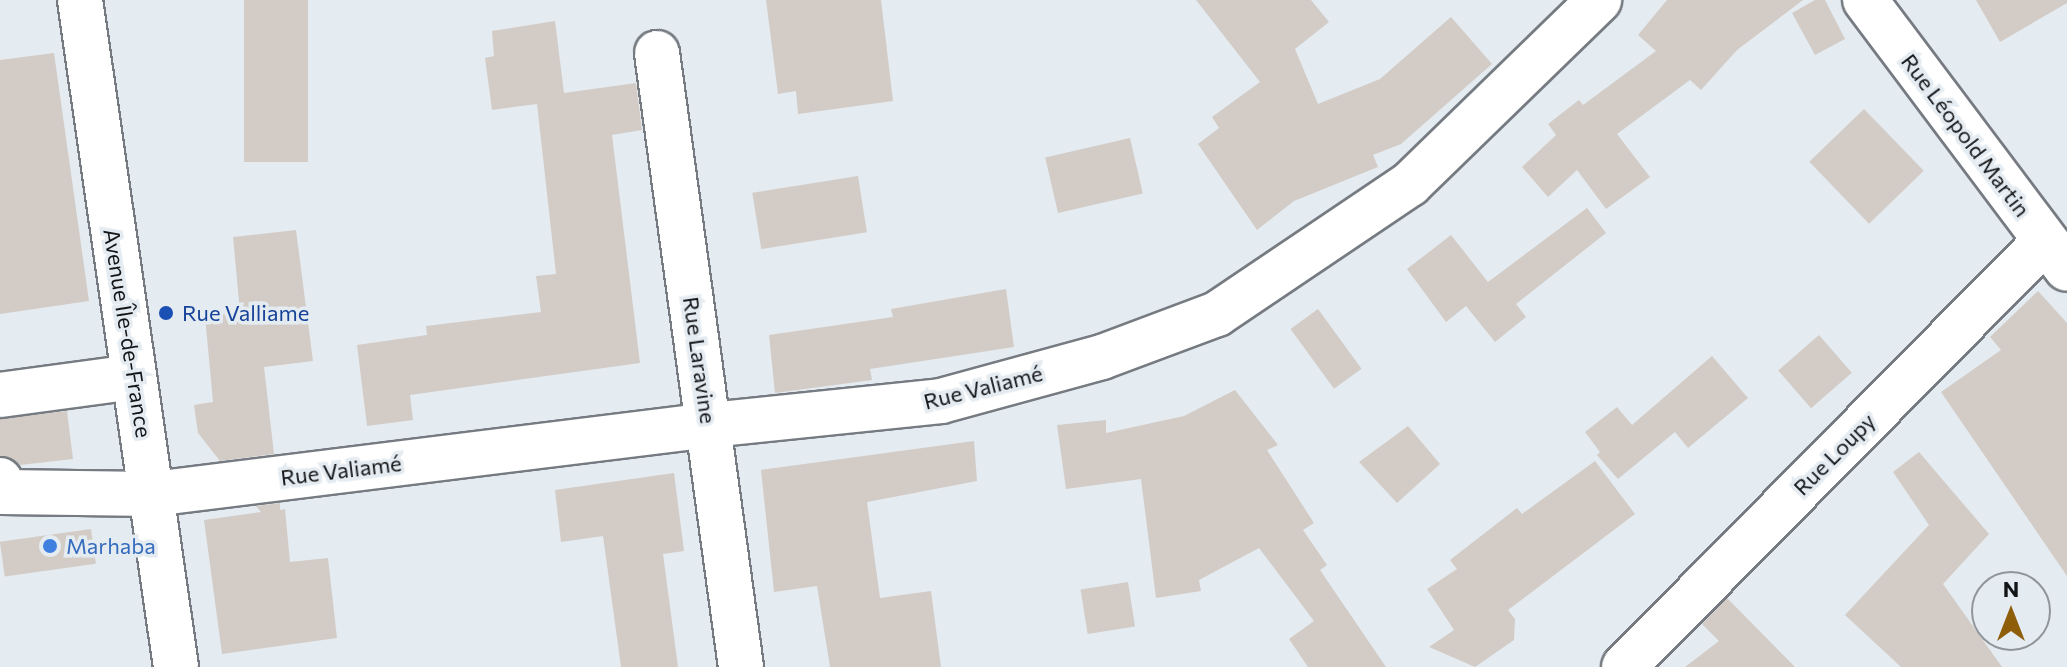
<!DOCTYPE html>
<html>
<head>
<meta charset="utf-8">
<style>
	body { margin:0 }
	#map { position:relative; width:2067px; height:667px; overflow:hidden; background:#e4ebf1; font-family:Commissioner,sans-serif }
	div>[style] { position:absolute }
	.building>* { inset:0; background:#d3ccc6; transform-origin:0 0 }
	.roads { filter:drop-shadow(2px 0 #757b81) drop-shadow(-2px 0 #757b81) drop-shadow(0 2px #757b81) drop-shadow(0 -2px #757b81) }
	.minor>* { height:44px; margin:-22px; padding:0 22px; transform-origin:22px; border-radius:22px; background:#fff }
	.dots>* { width:22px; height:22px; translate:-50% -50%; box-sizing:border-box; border:4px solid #e4ebf1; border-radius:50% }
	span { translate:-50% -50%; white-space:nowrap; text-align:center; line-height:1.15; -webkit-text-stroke:7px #e4ebf1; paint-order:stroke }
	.street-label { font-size:22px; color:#131517 }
	.transit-label { font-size:22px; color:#164399 }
	.left { translate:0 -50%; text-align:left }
	.shop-label { font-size:22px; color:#366cbe }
	.north { position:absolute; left:1971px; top:571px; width:80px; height:80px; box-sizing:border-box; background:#e4ebf1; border:2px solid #90959a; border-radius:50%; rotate:0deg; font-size:22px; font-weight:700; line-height:32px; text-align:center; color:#131517 }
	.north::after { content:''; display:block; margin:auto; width:28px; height:36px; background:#8f5e0b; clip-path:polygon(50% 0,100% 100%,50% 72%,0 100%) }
</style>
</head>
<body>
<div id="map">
	<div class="building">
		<i style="left:244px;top:0;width:64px;height:162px"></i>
		<i style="clip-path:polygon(766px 0,881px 0,893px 101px,798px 114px,796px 91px,778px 94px)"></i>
		<i style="clip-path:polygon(1196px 0,1311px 0,1329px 22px,1295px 49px,1318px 104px,1380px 79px,1451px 17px,1492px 64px,1401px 144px,1373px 155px,1378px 167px,1294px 201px,1257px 230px,1198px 144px,1219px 128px,1212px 117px,1260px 82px)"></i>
		<i style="clip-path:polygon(1667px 0,1803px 0,1737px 50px,1701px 90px,1690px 80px,1617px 134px,1650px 177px,1606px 209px,1577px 170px,1548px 197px,1522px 167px,1556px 135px,1548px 124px,1579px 100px,1583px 105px,1656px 51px,1638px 35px)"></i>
		<i style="clip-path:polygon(1815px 0,1825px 0,1845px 39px,1815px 55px,1792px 13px)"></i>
		<i style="clip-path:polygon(1976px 0,2067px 0,2067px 3px,2000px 42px)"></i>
		<i style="clip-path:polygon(555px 21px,564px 93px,636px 83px,642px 130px,612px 135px,640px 363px,410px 395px,413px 420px,367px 426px,357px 345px,427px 335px,426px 326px,541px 312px,536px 276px,556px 274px,537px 104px,492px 110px,485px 58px,494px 56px,492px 31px)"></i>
		<i style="clip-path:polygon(54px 53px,89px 301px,0 314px,0 60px)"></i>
		<i style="left:1864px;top:109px;width:86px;height:76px;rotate:46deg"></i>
		<i style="left:1130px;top:138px;width:57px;height:87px;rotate:77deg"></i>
		<i style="left:858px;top:176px;width:57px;height:107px;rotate:81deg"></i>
		<i style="clip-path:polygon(1587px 208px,1606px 233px,1516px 304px,1526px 317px,1495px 342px,1466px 306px,1446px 322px,1407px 269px,1451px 235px,1488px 282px)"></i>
		<i style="clip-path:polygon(296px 230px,313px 361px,264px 367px,274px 454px,220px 461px,198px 433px,194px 405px,213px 402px,205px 316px,240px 312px,233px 237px)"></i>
		<i style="clip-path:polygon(1006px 289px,1014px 347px,870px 369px,872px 380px,775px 393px,769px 335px,893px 317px,891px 309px)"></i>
		<i style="clip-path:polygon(2038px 291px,2067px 323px,2067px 576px,1941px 392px,2001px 350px,1990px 337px)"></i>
		<i style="left:1318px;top:309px;width:74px;height:34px;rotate:54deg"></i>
		<i style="left:1819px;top:335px;width:50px;height:54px;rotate:49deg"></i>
		<i style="clip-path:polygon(1712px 356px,1748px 398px,1688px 448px,1675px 432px,1618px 479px,1597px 455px,1600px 452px,1585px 432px,1617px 407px,1632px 425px)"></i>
		<i style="clip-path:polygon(1235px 390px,1278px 445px,1267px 450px,1314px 523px,1303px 530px,1327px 565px,1320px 570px,1386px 667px,1308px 667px,1289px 639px,1314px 621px,1259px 548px,1199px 580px,1201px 591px,1156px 598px,1141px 479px,1066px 489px,1057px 425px,1106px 420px,1106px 433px,1184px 416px)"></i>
		<i style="clip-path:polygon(67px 411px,73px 459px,20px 465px,9px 457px,0 456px,0 419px)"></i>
		<i style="clip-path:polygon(1408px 426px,1440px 464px,1397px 503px,1359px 462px)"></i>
		<i style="clip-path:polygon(974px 441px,977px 481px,867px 502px,880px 598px,931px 591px,941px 667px,830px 667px,817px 586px,774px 592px,761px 470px)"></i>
		<i style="clip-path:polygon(1919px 452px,1989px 534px,1943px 584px,2002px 667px,1901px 667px,1845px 615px,1929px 525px,1893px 472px)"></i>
		<i style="clip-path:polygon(1595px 461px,1635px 514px,1508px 610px,1515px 619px,1514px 640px,1475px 667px,1429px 647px,1454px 630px,1427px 589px,1457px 569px,1450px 560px,1517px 508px,1522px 514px)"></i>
		<i style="clip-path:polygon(674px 473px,684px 551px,663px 554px,678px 667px,621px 667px,603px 536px,561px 542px,555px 490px)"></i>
		<i style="clip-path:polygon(280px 503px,280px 510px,285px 509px,290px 562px,328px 558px,337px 638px,222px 654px,204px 520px,261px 512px,256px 506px)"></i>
		<i style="left:91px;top:529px;width:35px;height:92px;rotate:82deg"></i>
		<i style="left:1128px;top:582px;width:45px;height:48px;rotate:81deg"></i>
		<i style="clip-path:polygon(1727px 598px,1795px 667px,1685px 667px,1719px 641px,1702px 624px)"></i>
	</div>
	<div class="roads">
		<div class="minor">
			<i style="left:80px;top:0;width:674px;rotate:81.81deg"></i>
			<i style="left:1865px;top:0;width:336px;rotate:53.1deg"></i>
			<i style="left:657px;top:53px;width:620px;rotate:82.21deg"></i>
			<i style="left:0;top:395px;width:134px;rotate:-7.7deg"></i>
			<i style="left:0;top:480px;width:12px;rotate:81deg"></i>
			<i style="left:2px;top:492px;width:151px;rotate:0.8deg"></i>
			<i style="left:153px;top:494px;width:560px;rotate:-7.07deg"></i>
			<i style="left:709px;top:425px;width:233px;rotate:-5.9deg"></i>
			<i style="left:941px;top:401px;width:167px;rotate:-15.3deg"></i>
			<i style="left:1102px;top:357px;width:123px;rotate:-20.5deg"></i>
			<i style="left:1217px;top:314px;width:233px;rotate:-34deg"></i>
			<i style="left:1410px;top:184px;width:264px;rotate:-44.2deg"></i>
			<i style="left:1624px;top:667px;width:599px;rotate:-45.34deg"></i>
		</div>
	</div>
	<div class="dots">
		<i style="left:166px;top:313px;background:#1a4fb4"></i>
		<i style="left:50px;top:546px;background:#3f7fe0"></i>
	</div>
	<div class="street-label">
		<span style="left:1966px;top:135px;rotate:53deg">Rue Léopold Martin</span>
		<span style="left:128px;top:333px;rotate:81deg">Avenue Île-de-France</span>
		<span style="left:700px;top:360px;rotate:82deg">Rue Laravine</span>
		<span style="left:983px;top:387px;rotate:-14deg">Rue Valiamé</span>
		<span style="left:1834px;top:454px;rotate:-45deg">Rue Loupy</span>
		<span style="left:341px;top:470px;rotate:-7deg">Rue Valiamé</span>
	</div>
	<div class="transit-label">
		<span class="left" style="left:182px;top:313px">Rue Valliame</span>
	</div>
	<div class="shop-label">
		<span class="left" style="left:66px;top:546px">Marhaba</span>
	</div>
	<div class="north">N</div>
</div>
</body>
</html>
